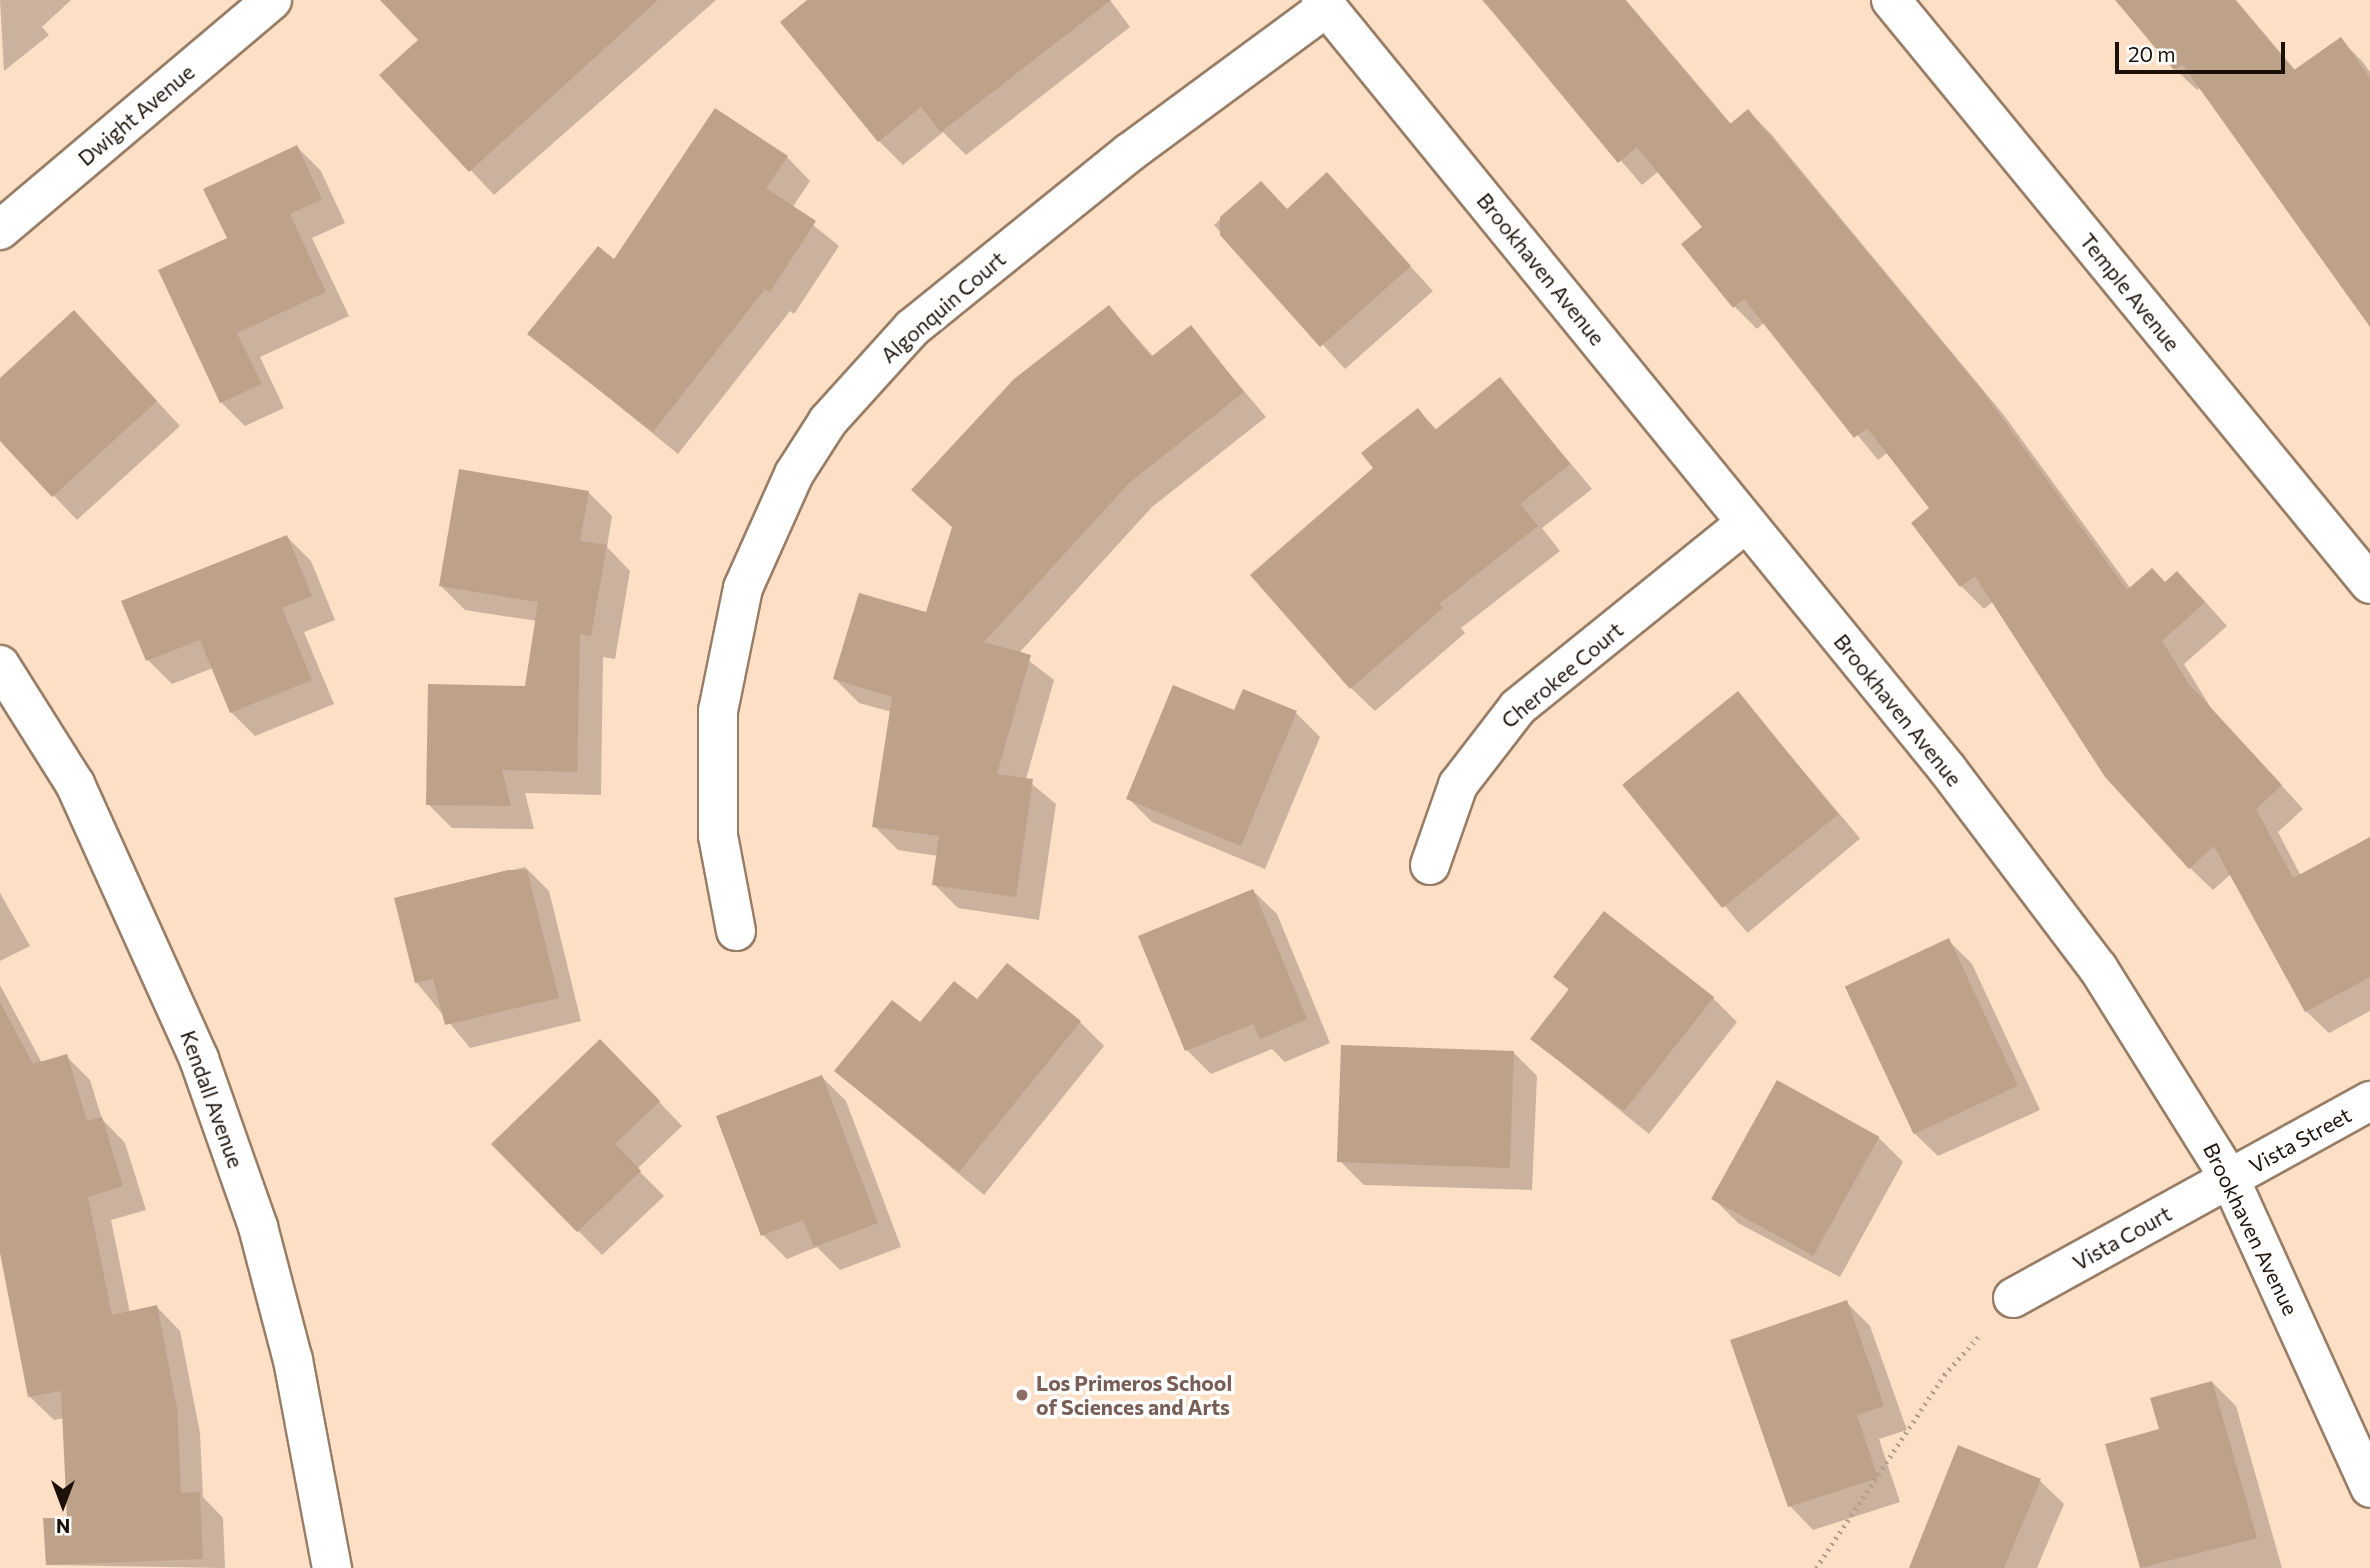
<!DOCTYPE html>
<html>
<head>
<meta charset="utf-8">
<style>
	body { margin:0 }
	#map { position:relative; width:2370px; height:1568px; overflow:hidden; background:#fddfc6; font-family:Commissioner,sans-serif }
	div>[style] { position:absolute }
	.shadow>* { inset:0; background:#0003; transform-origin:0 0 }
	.building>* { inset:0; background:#bda189; transform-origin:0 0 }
	.path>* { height:4.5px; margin-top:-2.25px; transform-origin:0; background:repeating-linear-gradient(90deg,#b39c88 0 2px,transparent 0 7px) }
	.roads { filter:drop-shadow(2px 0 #987d66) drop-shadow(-2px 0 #987d66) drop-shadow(0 2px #987d66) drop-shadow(0 -2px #987d66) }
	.street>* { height:38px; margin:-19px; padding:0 19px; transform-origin:19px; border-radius:19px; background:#fff }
	.secondary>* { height:38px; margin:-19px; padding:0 19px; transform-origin:19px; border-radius:19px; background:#fff }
	.dots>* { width:19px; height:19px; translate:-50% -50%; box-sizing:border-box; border:4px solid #fff; border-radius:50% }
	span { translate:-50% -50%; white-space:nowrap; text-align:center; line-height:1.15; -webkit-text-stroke:7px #fff; paint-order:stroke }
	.street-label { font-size:21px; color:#1b1108 }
	.education-label { font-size:21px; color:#785e54; font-weight:700 }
	.left { translate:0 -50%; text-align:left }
	.north { position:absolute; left:28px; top:1470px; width:70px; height:70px; -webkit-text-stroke:5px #fff; paint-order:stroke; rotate:180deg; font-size:19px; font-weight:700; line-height:28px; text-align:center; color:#1b1108 }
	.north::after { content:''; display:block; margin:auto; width:24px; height:32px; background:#1b1108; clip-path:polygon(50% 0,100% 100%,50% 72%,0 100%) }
	.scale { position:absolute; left:2115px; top:42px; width:170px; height:32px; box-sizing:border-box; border:4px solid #1b1108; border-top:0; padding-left:9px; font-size:21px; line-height:24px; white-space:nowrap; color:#1b1108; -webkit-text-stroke:5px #fff; paint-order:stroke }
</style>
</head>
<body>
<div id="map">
	<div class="shadow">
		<i style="clip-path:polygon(0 0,71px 0,42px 27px,49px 35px,4px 71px)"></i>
		<i style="clip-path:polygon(420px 0,716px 0,494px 195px,382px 75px,420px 40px)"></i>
		<i style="clip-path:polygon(810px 0,1110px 0,1130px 27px,966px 155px,943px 132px,903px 165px,879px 141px)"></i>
		<i style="clip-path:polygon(1482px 0,1626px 0,1732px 125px,1748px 111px,1771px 134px,2003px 414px,2131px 589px,2165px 583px,2200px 596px,2227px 626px,2184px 664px,2211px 708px,2303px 809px,2278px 832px,2301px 876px,2370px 839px,2370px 1011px,2329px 1033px,2306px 1011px,2231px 874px,2213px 890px,2190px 868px,1994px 601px,1984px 609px,1961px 586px,1932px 509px,1888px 452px,1878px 460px,1765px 322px,1757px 329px,1734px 306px,1705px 227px,1659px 171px,1642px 185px)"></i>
		<i style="clip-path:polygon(2117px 0,2236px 0,2296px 71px,2341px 40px,2362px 61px,2370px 72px,2370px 318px,2201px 87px,2197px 90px,2175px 69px)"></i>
		<i style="clip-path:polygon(297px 147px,321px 171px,345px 223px,312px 238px,349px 316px,260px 357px,284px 408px,245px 426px,221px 402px,229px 239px)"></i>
		<i style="clip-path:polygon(787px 157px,810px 181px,792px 208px,839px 246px,794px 314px,790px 311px,678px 454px,530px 334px,615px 261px)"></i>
		<i style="clip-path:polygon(1327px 175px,1433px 291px,1345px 369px,1214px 225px,1261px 183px,1288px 210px)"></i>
		<i style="clip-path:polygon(1109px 307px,1154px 357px,1191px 328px,1266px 417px,1152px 507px,1019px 653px,1054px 680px,1026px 779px,1056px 804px,1039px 920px,958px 908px,934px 884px,938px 856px,898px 850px,874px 826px,892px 712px,859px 703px,835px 679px,927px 614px)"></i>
		<i style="clip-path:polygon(97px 336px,180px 426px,77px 520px,0 439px,0 381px)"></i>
		<i style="clip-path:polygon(1500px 379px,1592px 489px,1542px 528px,1560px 551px,1461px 628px,1465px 633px,1375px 711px,1351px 688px,1375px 468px,1418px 410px,1437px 430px)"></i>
		<i style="clip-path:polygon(588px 492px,612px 516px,607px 547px,630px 571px,615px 659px,603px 657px,601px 795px,525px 793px,534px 829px,452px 828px,428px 804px,527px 688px,537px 621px,465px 610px,441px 586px)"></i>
		<i style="clip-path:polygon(287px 537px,311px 561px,335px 620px,304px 632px,334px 704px,255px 736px,231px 712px,213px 668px,172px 684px,148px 660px,124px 602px)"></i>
		<i style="left:1738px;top:693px;width:190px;height:147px;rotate:50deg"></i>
		<i style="clip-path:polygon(1235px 713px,1296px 713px,1320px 737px,1265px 869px,1152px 822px,1128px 798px)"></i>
		<i style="clip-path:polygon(525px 867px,549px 891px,581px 1021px,470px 1048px,417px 983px,396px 899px)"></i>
		<i style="clip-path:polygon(1253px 891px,1277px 914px,1330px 1043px,1285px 1062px,1272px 1049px,1211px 1074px,1187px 1050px)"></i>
		<i style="clip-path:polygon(0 893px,30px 946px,0 961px)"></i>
		<i style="clip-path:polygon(1948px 940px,1972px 964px,2040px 1110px,1938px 1156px,1914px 1133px)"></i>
		<i style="clip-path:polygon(1556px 977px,1713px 998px,1737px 1022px,1649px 1134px,1532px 1039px,1570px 991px)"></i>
		<i style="clip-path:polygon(0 985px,42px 1063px,66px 1056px,90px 1080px,102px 1119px,125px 1143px,146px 1210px,111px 1220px,130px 1313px,157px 1307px,180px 1331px,200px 1433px,203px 1497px,223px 1518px,225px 1568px,47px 1565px,69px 1519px,64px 1418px,54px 1420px,30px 1397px,0 1224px)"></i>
		<i style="clip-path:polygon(978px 1002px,1080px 1022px,1104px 1046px,984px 1195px,836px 1071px,920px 1024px)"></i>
		<i style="clip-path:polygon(1513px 1052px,1537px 1076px,1532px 1190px,1364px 1185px,1340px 1161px)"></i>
		<i style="clip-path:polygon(624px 1065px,682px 1126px,637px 1169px,664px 1196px,602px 1255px,493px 1144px)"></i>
		<i style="clip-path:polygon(822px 1077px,846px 1101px,901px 1247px,840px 1270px,817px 1247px,787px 1259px,763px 1235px)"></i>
		<i style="clip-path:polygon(1778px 1083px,1879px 1138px,1903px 1162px,1840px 1277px,1738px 1223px,1714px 1199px)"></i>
		<i style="clip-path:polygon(1846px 1302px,1870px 1326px,1907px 1430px,1879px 1439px,1900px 1502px,1813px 1530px,1790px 1506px)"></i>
		<i style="clip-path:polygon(2212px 1382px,2236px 1406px,2282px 1568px,2142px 1568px,2107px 1446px,2161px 1431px)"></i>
		<i style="clip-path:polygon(2040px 1481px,2064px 1504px,2037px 1568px,1911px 1568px)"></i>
	</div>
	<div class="building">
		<i style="clip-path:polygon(380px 0,658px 0,469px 172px,379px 75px,418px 40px)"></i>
		<i style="clip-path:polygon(807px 0,1111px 0,941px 132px,921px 107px,878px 142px,780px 22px)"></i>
		<i style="clip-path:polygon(1483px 0,1625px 0,1730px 124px,1748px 109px,1981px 389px,2127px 590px,2152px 568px,2165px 582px,2177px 571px,2205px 602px,2162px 641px,2188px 683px,2282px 785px,2256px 809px,2293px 878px,2370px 837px,2370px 977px,2305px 1012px,2214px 846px,2189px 869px,2105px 777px,1975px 576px,1960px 587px,1911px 523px,1929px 508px,1867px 428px,1854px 438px,1744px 299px,1733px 308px,1681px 244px,1702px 227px,1637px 147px,1618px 163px)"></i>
		<i style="clip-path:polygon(2115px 0,2235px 0,2294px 70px,2341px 37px,2370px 78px,2370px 327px,2182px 64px,2174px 70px)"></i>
		<i style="clip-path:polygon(715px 108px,788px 156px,766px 188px,816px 221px,770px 292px,765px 289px,653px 432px,527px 334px,598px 246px,614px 259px)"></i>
		<i style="clip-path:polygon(297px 145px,322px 199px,290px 214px,326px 292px,237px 333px,262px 384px,220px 403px,158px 270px,227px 238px,203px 189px)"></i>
		<i style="clip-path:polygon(1327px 172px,1411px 266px,1320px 347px,1220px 235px,1220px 217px,1261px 181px,1287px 209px)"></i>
		<i style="clip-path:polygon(1109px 305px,1151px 357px,1191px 325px,1244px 392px,1129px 483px,984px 642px,1031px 655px,997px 774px,1033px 779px,1016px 897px,932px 885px,939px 836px,872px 827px,892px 697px,833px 679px,859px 593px,926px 612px,952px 527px,911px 490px,1014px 379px)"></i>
		<i style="clip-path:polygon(74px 310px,157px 401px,52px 497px,0 441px,0 378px)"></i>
		<i style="clip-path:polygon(1500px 377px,1570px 464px,1520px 504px,1538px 526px,1439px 604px,1443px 608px,1350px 689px,1250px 575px,1373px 468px,1361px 453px,1418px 408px,1435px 430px)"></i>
		<i style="clip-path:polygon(459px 469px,589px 491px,580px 541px,607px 545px,591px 636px,580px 634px,577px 772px,502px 770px,511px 806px,426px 805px,428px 684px,525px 686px,538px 602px,439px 586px)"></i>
		<i style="clip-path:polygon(287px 535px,312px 596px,282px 608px,312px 680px,230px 713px,200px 640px,146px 661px,121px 601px)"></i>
		<i style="clip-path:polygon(1173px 685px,1234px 710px,1243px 689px,1297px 711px,1241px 846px,1126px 799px)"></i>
		<i style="left:1738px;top:691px;width:159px;height:149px;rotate:51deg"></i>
		<i style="clip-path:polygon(508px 870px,527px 870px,559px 998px,445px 1025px,433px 979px,415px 983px,394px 898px)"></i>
		<i style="clip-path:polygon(1253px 889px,1307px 1019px,1260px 1039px,1253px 1024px,1185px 1051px,1138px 936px)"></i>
		<i style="clip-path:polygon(1604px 911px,1714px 997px,1624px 1111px,1530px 1039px,1569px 989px,1553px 977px)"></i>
		<i style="left:1949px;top:938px;width:163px;height:115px;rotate:65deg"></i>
		<i style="clip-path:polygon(1007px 963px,1081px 1021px,959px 1172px,834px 1071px,892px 1000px,920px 1022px,954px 981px,977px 999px)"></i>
		<i style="clip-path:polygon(0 1002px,33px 1064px,67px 1054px,87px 1121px,102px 1117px,123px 1186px,88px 1197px,112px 1315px,157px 1305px,177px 1408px,181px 1493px,200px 1492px,203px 1559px,46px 1565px,43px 1518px,67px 1518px,61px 1391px,28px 1397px,0 1253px)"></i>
		<i style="clip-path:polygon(600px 1039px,660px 1101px,615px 1144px,641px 1171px,577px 1232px,491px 1144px)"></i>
		<i style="left:1341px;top:1045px;width:173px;height:117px;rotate:2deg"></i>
		<i style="clip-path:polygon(822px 1075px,878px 1223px,814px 1247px,803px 1220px,761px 1236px,716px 1116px)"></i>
		<i style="left:1777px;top:1080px;width:117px;height:136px;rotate:29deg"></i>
		<i style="clip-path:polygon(1847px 1300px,1884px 1406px,1857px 1415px,1878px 1478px,1788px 1507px,1730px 1340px)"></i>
		<i style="clip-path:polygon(2212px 1381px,2257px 1538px,2140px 1568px,2105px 1444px,2159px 1429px,2150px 1398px)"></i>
		<i style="clip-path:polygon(1958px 1445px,2041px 1479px,2004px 1568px,1909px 1568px)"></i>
	</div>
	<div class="path">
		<i style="left:1816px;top:1568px;width:232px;rotate:-56.4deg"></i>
		<i style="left:1944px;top:1375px;width:54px;rotate:-48deg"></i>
	</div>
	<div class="roads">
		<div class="street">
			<i style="left:1321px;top:0;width:993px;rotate:50.84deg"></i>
			<i style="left:1948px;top:770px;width:248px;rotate:52.9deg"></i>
			<i style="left:2098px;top:968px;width:249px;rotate:58deg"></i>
			<i style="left:2230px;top:1179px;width:339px;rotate:65.6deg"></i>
			<i style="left:0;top:230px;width:356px;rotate:-40.2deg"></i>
			<i style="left:0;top:665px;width:141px;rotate:57.8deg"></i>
			<i style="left:75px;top:784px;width:302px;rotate:65.7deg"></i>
			<i style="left:199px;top:1059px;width:178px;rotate:70.6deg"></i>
			<i style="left:258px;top:1227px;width:138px;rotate:75.3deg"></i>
			<i style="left:293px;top:1360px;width:212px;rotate:79.4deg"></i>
			<i style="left:1430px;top:865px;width:85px;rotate:-70.7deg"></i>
			<i style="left:1458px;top:785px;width:98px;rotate:-52.4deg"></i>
			<i style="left:1518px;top:707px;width:293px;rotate:-38.9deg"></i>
			<i style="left:736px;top:931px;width:97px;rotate:-100.7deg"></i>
			<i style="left:718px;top:836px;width:125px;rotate:-90deg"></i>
			<i style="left:718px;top:711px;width:126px;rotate:-78.5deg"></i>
			<i style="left:743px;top:588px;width:125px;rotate:-65.9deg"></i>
			<i style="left:794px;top:474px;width:63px;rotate:-57.3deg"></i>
			<i style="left:828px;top:421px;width:125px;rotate:-47.9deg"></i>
			<i style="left:912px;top:328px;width:279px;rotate:-38.9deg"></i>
			<i style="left:1129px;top:153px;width:246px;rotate:-36.4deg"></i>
			<i style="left:2013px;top:1298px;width:408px;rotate:-28.9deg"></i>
		</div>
		<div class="secondary">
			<i style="left:1891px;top:0;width:755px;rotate:50.64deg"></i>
		</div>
	</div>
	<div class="dots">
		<i style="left:1022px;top:1395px;background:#8d6e63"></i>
	</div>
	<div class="street-label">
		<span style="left:136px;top:115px;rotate:-40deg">Dwight Avenue</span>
		<span style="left:1541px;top:269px;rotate:51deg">Brookhaven Avenue</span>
		<span style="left:2130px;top:292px;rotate:51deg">Temple Avenue</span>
		<span style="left:943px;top:307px;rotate:-41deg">Algonquin Court</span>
		<span style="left:1562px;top:675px;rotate:-40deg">Cherokee Court</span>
		<span style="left:1898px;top:710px;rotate:51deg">Brookhaven Avenue</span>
		<span style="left:212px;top:1099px;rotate:70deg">Kendall Avenue</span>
		<span style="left:2300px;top:1140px;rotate:-29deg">Vista Street</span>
		<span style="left:2251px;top:1229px;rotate:64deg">Brookhaven Avenue</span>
		<span style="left:2122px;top:1238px;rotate:-29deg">Vista Court</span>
	</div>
	<div class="education-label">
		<span class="left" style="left:1036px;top:1395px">Los Primeros School<br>of Sciences and Arts</span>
	</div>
	<div class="north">N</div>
	<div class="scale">20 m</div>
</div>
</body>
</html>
